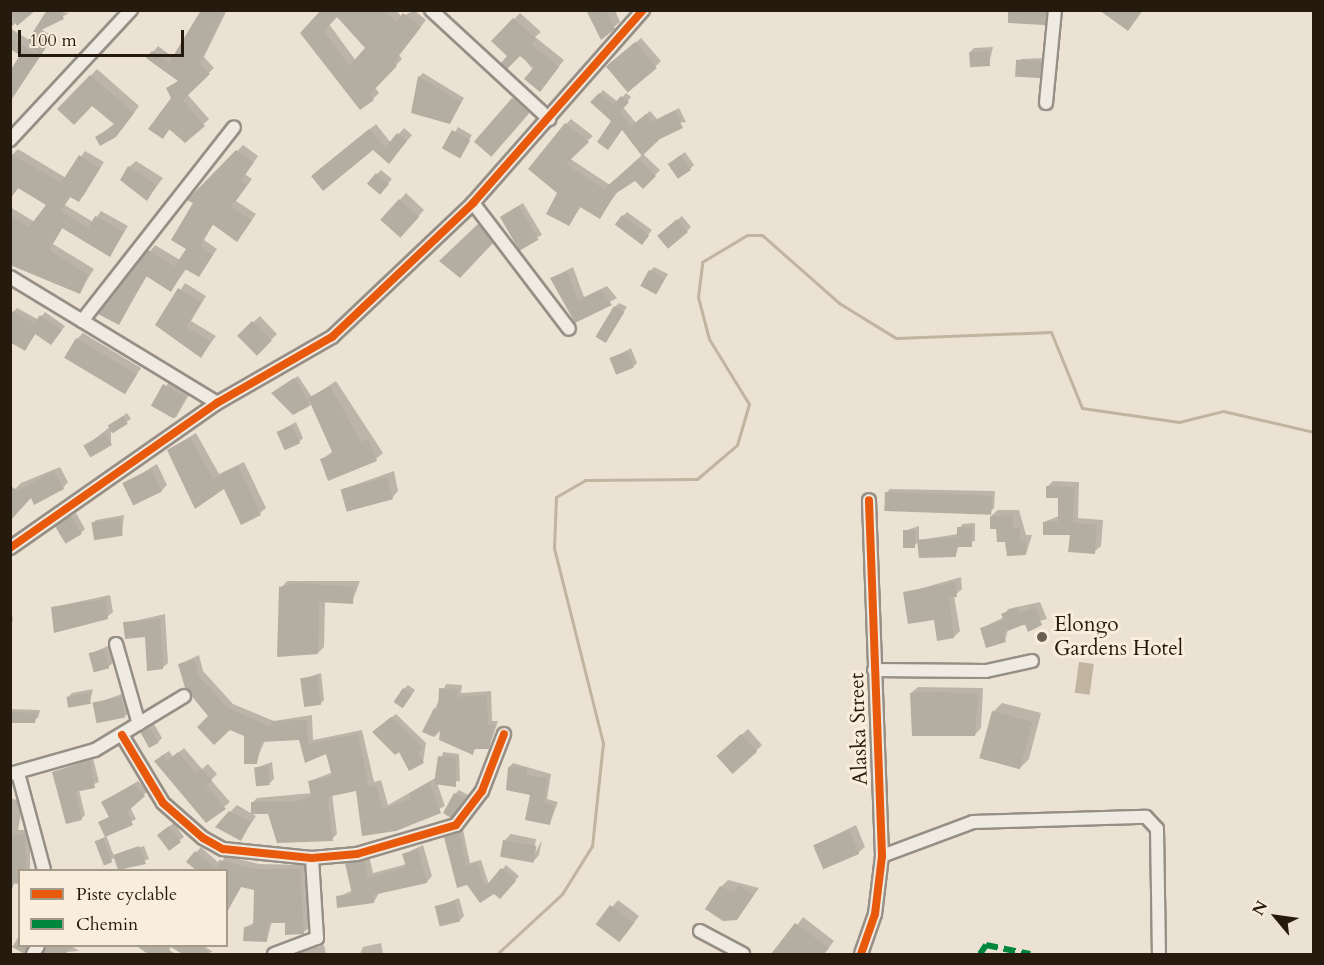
<!DOCTYPE html>
<html>
<head>
<meta charset="utf-8">
<style>
	body { margin:0 }
	#map { position:relative; width:1324px; height:965px; overflow:hidden; background:#ece2d4; font-family:Cardo,serif }
	div>[style] { position:absolute }
	.water>* { inset:0; background:#c1b4a0; transform-origin:0 0 }
	.shadow>* { inset:0; background:#0003; transform-origin:0 0 }
	.stream>* { height:3px; margin:-1.5px; padding:0 1.5px; transform-origin:1.5px; border-radius:1.5px; background:#c1b4a0 }
	.building>* { inset:0; background:#b4ada2; transform-origin:0 0 }
	.roads { filter:drop-shadow(2px 0 #968f86) drop-shadow(-2px 0 #968f86) drop-shadow(0 2px #968f86) drop-shadow(0 -2px #968f86) }
	.minor>* { height:12px; margin:-6px; padding:0 6px; transform-origin:6px; border-radius:6px; background:#efeae2 }
	.quiet>* { height:6px; margin-top:-3px; transform-origin:0; background:repeating-linear-gradient(90deg,#00873e 0 12px,transparent 0 18px) }
	.cycleway>* { height:8px; margin:-4px; padding:0 4px; transform-origin:4px; border-radius:4px; background:#e8590c }
	.dots>* { width:16px; height:16px; translate:-50% -50%; box-sizing:border-box; border:3px solid #f9eedc; border-radius:50% }
	span { translate:-50% -50%; white-space:nowrap; text-align:center; line-height:1.15; -webkit-text-stroke:6px #f9eedc; paint-order:stroke }
	.poi-label { font-size:21px; color:#26190d }
	.left { translate:0 -50%; text-align:left }
	.street-label { font-size:21px; color:#26190d }
	.frame { position:absolute; inset:0; border:12px solid #26190d; pointer-events:none }
	.legend { position:absolute; left:18px; top:869px; width:210px; height:78px; box-sizing:border-box; background:#f9eedc; border:2px solid #a59989; margin:0; padding:8px 10px; list-style:none; font-size:18px; color:#26190d }
	.legend li { display:flex; align-items:center; gap:12px; height:30px }
	.legend b { width:30px; border:2px solid #a59989 }
	.north { position:absolute; left:1246px; top:887px; width:60px; height:60px; -webkit-text-stroke:4px #f9eedc; paint-order:stroke; rotate:299deg; font-size:16px; font-weight:700; line-height:24px; text-align:center; color:#26190d }
	.north::after { content:''; display:block; margin:auto; width:21px; height:27px; background:#26190d; clip-path:polygon(50% 0,100% 100%,50% 72%,0 100%) }
	.scale { position:absolute; left:18px; top:30px; width:166px; height:27px; box-sizing:border-box; border:3px solid #26190d; border-top:0; padding-left:8px; font-size:18px; line-height:21px; white-space:nowrap; color:#26190d; -webkit-text-stroke:4px #f9eedc; paint-order:stroke }
</style>
</head>
<body>
<div id="map">
	<div class="water">
		<i style="left:1079px;top:662px;width:15px;height:31px;rotate:8deg"></i>
	</div>
	<div class="shadow">
		<i style="clip-path:polygon(10px 10px,31px 10px,10px 28px)"></i>
		<i style="clip-path:polygon(48px 10px,69px 13px,41px 29px,53px 37px,10px 102px,10px 73px,23px 55px,10px 47px,10px 28px,29px 40px)"></i>
		<i style="clip-path:polygon(203px 10px,227px 10px,204px 57px,214px 68px,187px 94px,209px 119px,185px 141px,171px 128px,163px 137px,173px 98px,168px 89px,179px 80px,148px 58px,158px 46px,174px 58px)"></i>
		<i style="clip-path:polygon(evenodd,323px 10px,396px 10px,402px 17px,414px 10px,426px 20px,399px 55px,402px 59px,375px 87px,379px 93px,373px 99px,302px 33px,323px 10px,338px 15px,367px 49px,356px 61px,329px 24px,338px 15px)"></i>
		<i style="clip-path:polygon(588px 10px,615px 10px,620px 22px,601px 38px)"></i>
		<i style="clip-path:polygon(1009px 10px,1052px 10px,1045px 24px)"></i>
		<i style="clip-path:polygon(520px 13px,541px 32px,535px 37px,564px 60px,545px 84px,520px 54px,509px 56px,493px 41px)"></i>
		<i style="clip-path:polygon(641px 38px,661px 61px,655px 67px,614px 61px)"></i>
		<i style="clip-path:polygon(993px 47px,989px 64px,970px 52px,974px 48px)"></i>
		<i style="clip-path:polygon(1044px 58px,1040px 76px,1017px 63px,1021px 59px)"></i>
		<i style="clip-path:polygon(97px 69px,139px 106px,122px 129px,97px 137px,115px 123px,92px 104px,59px 109px)"></i>
		<i style="clip-path:polygon(423px 73px,464px 98px,450px 123px,419px 77px)"></i>
		<i style="clip-path:polygon(603px 90px,618px 102px,626px 93px,631px 97px,623px 107px,636px 123px,650px 111px,657px 119px,679px 108px,686px 122px,622px 129px,592px 102px)"></i>
		<i style="clip-path:polygon(519px 92px,534px 106px,496px 148px,475px 141px)"></i>
		<i style="clip-path:polygon(571px 119px,593px 136px,569px 158px,610px 185px,643px 154px,660px 170px,643px 187px,635px 179px,618px 191px,600px 217px,581px 206px,569px 225px,559px 193px,566px 124px)"></i>
		<i style="clip-path:polygon(376px 124px,391px 143px,404px 128px,412px 135px,394px 156px,373px 149px,319px 170px)"></i>
		<i style="left:458px;top:127px;width:16px;height:25px;rotate:30deg"></i>
		<i style="clip-path:polygon(243px 145px,258px 156px,245px 174px,252px 179px,236px 201px,256px 214px,242px 234px,214px 223px,204px 240px,217px 249px,199px 275px,187px 268px,171px 290px,147px 276px,119px 323px,101px 313px,155px 245px,180px 260px,188px 248px,195px 203px,190px 200px)"></i>
		<i style="clip-path:polygon(18px 149px,66px 178px,85px 151px,104px 162px,84px 195px,79px 200px,71px 196px,65px 205px,93px 222px,101px 211px,128px 226px,110px 255px,63px 227px,53px 244px,94px 269px,79px 292px,10px 262px,10px 207px,35px 222px,48px 205px,19px 187px,10px 199px,10px 157px)"></i>
		<i style="clip-path:polygon(685px 152px,694px 165px,690px 169px,674px 160px)"></i>
		<i style="clip-path:polygon(136px 161px,163px 178px,147px 199px,129px 167px)"></i>
		<i style="clip-path:polygon(381px 170px,392px 179px,384px 189px,377px 174px)"></i>
		<i style="clip-path:polygon(406px 193px,424px 210px,406px 230px,382px 220px)"></i>
		<i style="left:523px;top:203px;width:37px;height:26px;rotate:59deg"></i>
		<i style="clip-path:polygon(627px 212px,652px 230px,645px 239px,623px 216px)"></i>
		<i style="clip-path:polygon(682px 216px,691px 227px,687px 231px,663px 232px)"></i>
		<i style="clip-path:polygon(485px 219px,498px 237px,460px 276px,441px 260px)"></i>
		<i style="clip-path:polygon(573px 267px,584px 297px,607px 286px,617px 298px,576px 321px,552px 278px)"></i>
		<i style="clip-path:polygon(654px 267px,668px 274px,657px 293px,650px 271px)"></i>
		<i style="clip-path:polygon(185px 283px,206px 296px,191px 321px,216px 336px,201px 356px,157px 325px)"></i>
		<i style="clip-path:polygon(619px 303px,627px 307px,605px 341px,615px 307px)"></i>
		<i style="clip-path:polygon(17px 308px,39px 320px,45px 312px,65px 326px,55px 339px,36px 333px,25px 349px,10px 343px,10px 315px)"></i>
		<i style="left:260px;top:316px;width:25px;height:28px;rotate:47deg"></i>
		<i style="clip-path:polygon(83px 333px,141px 368px,125px 393px,77px 339px)"></i>
		<i style="clip-path:polygon(631px 348px,637px 363px,633px 367px,612px 359px)"></i>
		<i style="clip-path:polygon(298px 376px,312px 397px,336px 381px,383px 453px,376px 459px,321px 460px,333px 451px,312px 403px,277px 390px)"></i>
		<i style="left:171px;top:378px;width:24px;height:32px;rotate:30deg"></i>
		<i style="clip-path:polygon(127px 413px,131px 419px,111px 432px,111px 444px,86px 446px)"></i>
		<i style="clip-path:polygon(296px 422px,303px 438px,299px 442px,278px 432px)"></i>
		<i style="clip-path:polygon(196px 433px,219px 474px,244px 462px,266px 508px,260px 513px,242px 522px,225px 486px,196px 507px,169px 450px)"></i>
		<i style="clip-path:polygon(157px 464px,167px 485px,161px 491px,124px 484px)"></i>
		<i style="clip-path:polygon(60px 467px,68px 482px,63px 488px,31px 496px,10px 494px,21px 483px)"></i>
		<i style="clip-path:polygon(394px 471px,398px 491px,392px 498px,343px 489px)"></i>
		<i style="clip-path:polygon(1053px 481px,1079px 482px,1078px 518px,1103px 520px,1101px 546px,1094px 552px,1071px 533px,1044px 522px,1059px 516px,1060px 497px,1047px 487px)"></i>
		<i style="clip-path:polygon(890px 489px,995px 491px,994px 508px,990px 512px,886px 493px)"></i>
		<i style="clip-path:polygon(998px 510px,1019px 510px,1026px 535px,1032px 535px,1026px 554px,1006px 540px,991px 516px)"></i>
		<i style="clip-path:polygon(76px 513px,85px 529px,81px 533px,61px 523px)"></i>
		<i style="clip-path:polygon(124px 515px,122px 534px,92px 524px,96px 520px)"></i>
		<i style="clip-path:polygon(975px 523px,975px 541px,959px 545px,956px 555px,919px 541px,915px 545px,904px 531px,919px 526px,919px 540px,958px 534px,962px 524px)"></i>
		<i style="clip-path:polygon(961px 577px,962px 589px,954px 596px,960px 631px,954px 637px,905px 593px)"></i>
		<i style="clip-path:polygon(287px 581px,360px 581px,352px 602px,325px 601px,324px 647px,318px 653px,281px 588px)"></i>
		<i style="clip-path:polygon(110px 595px,113px 612px,107px 617px,53px 607px)"></i>
		<i style="clip-path:polygon(1040px 602px,1047px 619px,1008px 629px,1005px 641px,982px 628px,1004px 617px,1008px 609px)"></i>
		<i style="clip-path:polygon(165px 614px,168px 663px,162px 668px,146px 635px,125px 623px)"></i>
		<i style="clip-path:polygon(10px 616px,13px 617px,10px 635px)"></i>
		<i style="clip-path:polygon(108px 646px,113px 663px,108px 667px,90px 654px)"></i>
		<i style="clip-path:polygon(199px 655px,203px 671px,233px 704px,274px 721px,312px 715px,313px 740px,362px 730px,374px 782px,381px 780px,388px 805px,437px 777px,443px 752px,459px 754px,460px 781px,437px 783px,445px 806px,395px 830px,357px 790px,332px 794px,337px 834px,332px 839px,270px 812px,252px 803px,257px 798px,312px 793px,310px 781px,333px 772px,327px 752px,306px 761px,300px 739px,265px 740px,256px 762px,246px 735px,210px 716px,180px 664px)"></i>
		<i style="clip-path:polygon(321px 673px,324px 700px,320px 704px,302px 679px)"></i>
		<i style="clip-path:polygon(446px 684px,462px 685px,461px 693px,491px 691px,492px 721px,498px 721px,489px 748px,477px 747px,472px 754px,442px 727px,435px 709px)"></i>
		<i style="clip-path:polygon(408px 685px,415px 690px,404px 706px,404px 689px)"></i>
		<i style="clip-path:polygon(918px 687px,983px 688px,981px 728px,975px 735px,911px 693px)"></i>
		<i style="clip-path:polygon(93px 689px,90px 702px,68px 697px,72px 693px)"></i>
		<i style="clip-path:polygon(127px 692px,131px 711px,124px 717px,94px 704px)"></i>
		<i style="clip-path:polygon(1002px 703px,1041px 713px,1029px 759px,1020px 768px,993px 712px)"></i>
		<i style="clip-path:polygon(10px 709px,40px 710px,38px 718px,10px 722px)"></i>
		<i style="clip-path:polygon(396px 714px,426px 743px,423px 762px,399px 749px,378px 728px)"></i>
		<i style="clip-path:polygon(154px 724px,162px 738px,158px 742px,143px 733px)"></i>
		<i style="clip-path:polygon(748px 729px,762px 745px,756px 751px,725px 750px)"></i>
		<i style="clip-path:polygon(184px 748px,202px 769px,208px 764px,217px 774px,211px 780px,230px 802px,207px 821px,161px 756px,169px 751px,173px 757px)"></i>
		<i style="clip-path:polygon(93px 758px,99px 782px,79px 790px,85px 815px,81px 819px,53px 772px)"></i>
		<i style="clip-path:polygon(272px 762px,274px 779px,270px 783px,255px 768px)"></i>
		<i style="clip-path:polygon(513px 763px,551px 774px,547px 799px,558px 802px,550px 823px,509px 767px)"></i>
		<i style="clip-path:polygon(138px 781px,148px 791px,130px 807px,136px 819px,106px 835px,114px 856px,144px 846px,149px 859px,120px 870px,115px 857px,111px 860px,97px 842px,106px 836px,100px 823px,110px 816px,103px 802px)"></i>
		<i style="clip-path:polygon(459px 790px,468px 795px,455px 812px,455px 794px)"></i>
		<i style="clip-path:polygon(10px 798px,23px 802px,18px 830px,30px 830px,30px 870px,20px 870px,10px 894px)"></i>
		<i style="clip-path:polygon(237px 805px,256px 816px,241px 839px,230px 812px)"></i>
		<i style="clip-path:polygon(174px 823px,184px 837px,169px 849px,163px 831px)"></i>
		<i style="clip-path:polygon(856px 825px,865px 847px,858px 853px,815px 845px)"></i>
		<i style="clip-path:polygon(463px 830px,470px 863px,481px 860px,489px 885px,506px 865px,519px 876px,504px 894px,494px 892px,480px 901px,445px 838px)"></i>
		<i style="clip-path:polygon(511px 834px,536px 839px,533px 857px,542px 840px,539px 855px,533px 862px,504px 841px)"></i>
		<i style="clip-path:polygon(423px 845px,432px 876px,427px 882px,379px 893px,374px 902px,338px 897px,353px 890px,347px 864px,352px 858px,369px 856px,373px 873px,407px 864px,404px 854px)"></i>
		<i style="clip-path:polygon(201px 847px,220px 864px,226px 856px,259px 864px,305px 865px,309px 928px,304px 932px,287px 921px,272px 921px,267px 940px,245px 927px,254px 923px,255px 889px,242px 885px,230px 905px,226px 870px,198px 870px,188px 862px)"></i>
		<i style="clip-path:polygon(728px 880px,759px 888px,736px 919px,721px 887px)"></i>
		<i style="clip-path:polygon(459px 898px,464px 916px,460px 920px,437px 907px)"></i>
		<i style="clip-path:polygon(618px 900px,639px 916px,626px 934px,598px 924px)"></i>
		<i style="clip-path:polygon(803px 917px,834px 941px,824px 954px,777px 954px)"></i>
		<i style="clip-path:polygon(20px 934px,20px 946px,31px 946px,25px 952px,13px 946px)"></i>
		<i style="clip-path:polygon(381px 943px,383px 954px,360px 954px,363px 947px)"></i>
		<i style="clip-path:polygon(324px 945px,326px 954px,294px 954px)"></i>
		<i style="clip-path:polygon(46px 946px,72px 946px,79px 951px,42px 954px)"></i>
		<i style="clip-path:polygon(138px 946px,172px 946px,166px 954px,151px 954px)"></i>
		<i style="clip-path:polygon(181px 946px,204px 946px,213px 952px,183px 954px)"></i>
	</div>
	<div class="stream">
		<i style="left:497px;top:954px;width:88px;rotate:-42.7deg"></i>
		<i style="left:562px;top:894px;width:57px;rotate:-58deg"></i>
		<i style="left:592px;top:846px;width:104px;rotate:-83.9deg"></i>
		<i style="left:603px;top:743px;width:201px;rotate:-104.1deg"></i>
		<i style="left:554px;top:548px;width:51px;rotate:-87.8deg"></i>
		<i style="left:556px;top:497px;width:34px;rotate:-30deg"></i>
		<i style="left:585px;top:480px;width:112px;rotate:-0.5deg"></i>
		<i style="left:697px;top:479px;width:52px;rotate:-40.4deg"></i>
		<i style="left:737px;top:445px;width:43px;rotate:-73.7deg"></i>
		<i style="left:749px;top:404px;width:76px;rotate:-121.6deg"></i>
		<i style="left:709px;top:339px;width:43px;rotate:-104.7deg"></i>
		<i style="left:698px;top:297px;width:35px;rotate:-83deg"></i>
		<i style="left:702px;top:262px;width:52px;rotate:-31deg"></i>
		<i style="left:747px;top:235px;width:15px"></i>
		<i style="left:762px;top:235px;width:103px;rotate:41.4deg"></i>
		<i style="left:839px;top:303px;width:67px;rotate:31.6deg"></i>
		<i style="left:896px;top:338px;width:155px;rotate:-2.2deg"></i>
		<i style="left:1051px;top:332px;width:82px;rotate:67.8deg"></i>
		<i style="left:1082px;top:408px;width:98px;rotate:8.2deg"></i>
		<i style="left:1179px;top:422px;width:45px;rotate:-14deg"></i>
		<i style="left:1223px;top:411px;width:93px;rotate:13deg"></i>
	</div>
	<div class="building">
		<i style="clip-path:polygon(10px 10px,36px 10px,17px 26px)"></i>
		<i style="clip-path:polygon(47px 10px,60px 10px,64px 19px,35px 33px,49px 42px,40px 56px,28px 40px)"></i>
		<i style="clip-path:polygon(201px 10px,225px 10px,199px 63px,210px 74px,183px 100px,205px 126px,185px 143px,169px 129px,163px 139px,148px 129px,171px 98px,166px 88px,178px 81px,146px 58px,152px 51px,169px 63px)"></i>
		<i style="clip-path:polygon(evenodd,321px 10px,383px 10px,396px 22px,403px 13px,421px 27px,394px 62px,397px 66px,370px 94px,374px 100px,360px 110px,300px 33px,321px 10px,337px 17px,365px 48px,349px 66px,324px 31px,337px 17px)"></i>
		<i style="clip-path:polygon(586px 10px,606px 10px,615px 29px,601px 40px)"></i>
		<i style="clip-path:polygon(1008px 10px,1047px 10px,1045px 25px,1008px 23px)"></i>
		<i style="clip-path:polygon(1099px 10px,1143px 10px,1128px 31px)"></i>
		<i style="clip-path:polygon(513px 18px,536px 39px,531px 44px,559px 67px,540px 92px,524px 79px,534px 67px,520px 56px,507px 69px,501px 63px,507px 56px,491px 41px)"></i>
		<i style="clip-path:polygon(10px 37px,40px 56px,10px 101px,10px 71px,20px 55px,10px 49px)"></i>
		<i style="left:635px;top:42px;width:34px;height:38px;rotate:50deg"></i>
		<i style="left:989px;top:51px;width:15px;height:20px;rotate:86deg"></i>
		<i style="left:1041px;top:61px;width:17px;height:25px;rotate:93deg"></i>
		<i style="clip-path:polygon(90px 75px,134px 113px,116px 137px,100px 146px,95px 137px,115px 125px,92px 106px,74px 125px,57px 109px)"></i>
		<i style="clip-path:polygon(418px 76px,461px 102px,450px 124px,411px 113px)"></i>
		<i style="clip-path:polygon(599px 93px,613px 105px,621px 96px,629px 102px,620px 112px,631px 126px,646px 114px,652px 122px,675px 111px,683px 128px,660px 139px,642px 156px,622px 130px,608px 150px,597px 142px,611px 121px,590px 102px)"></i>
		<i style="left:512px;top:98px;width:23px;height:58px;rotate:41deg"></i>
		<i style="clip-path:polygon(565px 123px,589px 142px,566px 164px,604px 189px,638px 159px,656px 176px,643px 189px,635px 181px,615px 194px,600px 219px,580px 207px,569px 226px,546px 214px,557px 193px,528px 169px)"></i>
		<i style="clip-path:polygon(369px 129px,385px 148px,397px 133px,407px 141px,389px 164px,373px 150px,323px 191px,311px 176px)"></i>
		<i style="left:452px;top:130px;width:21px;height:21px;rotate:29deg"></i>
		<i style="clip-path:polygon(236px 150px,254px 162px,241px 181px,247px 185px,231px 207px,252px 220px,237px 242px,212px 224px,200px 246px,213px 255px,199px 277px,185px 269px,171px 292px,146px 276px,119px 325px,98px 314px,148px 250px,175px 266px,186px 249px,171px 240px,193px 203px,187px 200px)"></i>
		<i style="clip-path:polygon(10px 153px,61px 183px,79px 155px,100px 168px,79px 202px,70px 197px,60px 211px,88px 228px,95px 216px,124px 232px,110px 257px,62px 228px,49px 250px,89px 275px,80px 294px,10px 265px,10px 215px,29px 227px,46px 205px,18px 188px,10px 199px)"></i>
		<i style="left:681px;top:155px;width:18px;height:16px;rotate:56deg"></i>
		<i style="clip-path:polygon(128px 166px,157px 185px,147px 201px,120px 180px)"></i>
		<i style="left:376px;top:173px;width:17px;height:14px;rotate:40deg"></i>
		<i style="left:399px;top:199px;width:27px;height:28px;rotate:42deg"></i>
		<i style="left:519px;top:206px;width:39px;height:22px;rotate:60deg"></i>
		<i style="left:622px;top:215px;width:34px;height:12px;rotate:37deg"></i>
		<i style="left:677px;top:219px;width:17px;height:26px;rotate:50deg"></i>
		<i style="clip-path:polygon(478px 224px,493px 243px,460px 278px,439px 261px)"></i>
		<i style="left:649px;top:270px;width:18px;height:18px;rotate:29deg"></i>
		<i style="clip-path:polygon(567px 271px,578px 301px,601px 290px,612px 305px,575px 323px,550px 278px)"></i>
		<i style="clip-path:polygon(178px 288px,201px 302px,186px 327px,211px 342px,201px 358px,155px 325px)"></i>
		<i style="left:614px;top:306px;width:12px;height:36px;rotate:31deg"></i>
		<i style="clip-path:polygon(10px 310px,34px 323px,40px 315px,62px 330px,51px 345px,35px 334px,25px 351px,10px 342px)"></i>
		<i style="left:252px;top:321px;width:28px;height:21px;rotate:45deg"></i>
		<i style="left:76px;top:338px;width:71px;height:23px;rotate:31deg"></i>
		<i style="left:627px;top:351px;width:18px;height:19px;rotate:68deg"></i>
		<i style="clip-path:polygon(294px 378px,311px 405px,293px 415px,271px 393px)"></i>
		<i style="left:163px;top:384px;width:26px;height:25px;rotate:29deg"></i>
		<i style="clip-path:polygon(330px 386px,361px 442px,368px 439px,377px 461px,328px 481px,320px 459px,333px 454px,308px 398px)"></i>
		<i style="left:123px;top:416px;width:9px;height:18px;rotate:58deg"></i>
		<i style="left:292px;top:425px;width:20px;height:17px;rotate:66deg"></i>
		<i style="left:105px;top:433px;width:14px;height:25px;rotate:60deg"></i>
		<i style="clip-path:polygon(190px 437px,213px 479px,238px 466px,261px 515px,241px 525px,224px 489px,195px 509px,167px 450px)"></i>
		<i style="left:151px;top:469px;width:25px;height:32px;rotate:64deg"></i>
		<i style="clip-path:polygon(54px 471px,64px 489px,34px 505px,31px 498px,10px 521px,10px 485px,17px 491px)"></i>
		<i style="left:387px;top:477px;width:23px;height:48px;rotate:75deg"></i>
		<i style="clip-path:polygon(1046px 486px,1074px 487px,1073px 523px,1097px 525px,1095px 554px,1068px 552px,1070px 535px,1043px 535px,1043px 522px,1058px 522px,1058px 498px,1046px 498px)"></i>
		<i style="left:885px;top:492px;width:107px;height:19px;rotate:2deg"></i>
		<i style="clip-path:polygon(1013px 515px,1013px 528px,1020px 528px,1020px 541px,1026px 541px,1026px 555px,1007px 556px,1005px 542px,997px 542px,996px 529px,990px 529px,990px 516px)"></i>
		<i style="left:71px;top:516px;width:21px;height:19px;rotate:59deg"></i>
		<i style="left:120px;top:518px;width:18px;height:29px;rotate:81deg"></i>
		<i style="clip-path:polygon(957px 527px,972px 527px,972px 547px,956px 547px,956px 557px,919px 558px,917px 540px,957px 537px)"></i>
		<i style="left:903px;top:530px;width:12px;height:18px"></i>
		<i style="clip-path:polygon(955px 582px,957px 597px,949px 598px,954px 638px,937px 641px,934px 620px,908px 624px,903px 592px)"></i>
		<i style="clip-path:polygon(297px 583px,354px 587px,353px 604px,319px 602px,318px 654px,277px 657px,279px 587px)"></i>
		<i style="clip-path:polygon(105px 599px,108px 619px,54px 633px,51px 607px)"></i>
		<i style="clip-path:polygon(1017px 607px,1020px 613px,1035px 607px,1042px 625px,1028px 632px,1025px 624px,1003px 633px,1006px 642px,986px 648px,980px 628px,1004px 620px,1001px 614px)"></i>
		<i style="clip-path:polygon(160px 619px,163px 669px,147px 671px,145px 637px,125px 639px,123px 622px)"></i>
		<i style="left:104px;top:649px;width:20px;height:16px;rotate:75deg"></i>
		<i style="clip-path:polygon(194px 659px,199px 677px,228px 708px,271px 727px,271px 721px,307px 720px,308px 744px,358px 734px,369px 787px,376px 785px,383px 809px,411px 799px,409px 794px,430px 782px,441px 813px,396px 831px,362px 836px,356px 791px,327px 797px,333px 841px,277px 843px,268px 814px,251px 814px,251px 802px,295px 802px,311px 796px,308px 781px,332px 776px,326px 754px,305px 763px,299px 740px,261px 742px,257px 764px,244px 764px,244px 736px,230px 730px,214px 745px,197px 727px,208px 716px,185px 688px,178px 664px)"></i>
		<i style="left:317px;top:676px;width:29px;height:17px;rotate:82deg"></i>
		<i style="left:403px;top:688px;width:11px;height:17px;rotate:34deg"></i>
		<i style="clip-path:polygon(439px 688px,458px 689px,457px 697px,487px 695px,488px 725px,494px 726px,489px 749px,474px 749px,473px 755px,439px 740px,440px 731px,434px 737px,422px 732px,434px 708px,438px 710px)"></i>
		<i style="clip-path:polygon(942px 692px,978px 694px,975px 736px,912px 736px,910px 693px)"></i>
		<i style="left:89px;top:693px;width:11px;height:23px;rotate:80deg"></i>
		<i style="left:121px;top:697px;width:21px;height:29px;rotate:79deg"></i>
		<i style="left:992px;top:711px;width:42px;height:49px;rotate:15deg"></i>
		<i style="clip-path:polygon(10px 712px,37px 713px,35px 723px,10px 723px)"></i>
		<i style="clip-path:polygon(391px 717px,423px 748px,418px 753px,424px 763px,409px 771px,399px 752px,395px 755px,372px 732px)"></i>
		<i style="left:150px;top:727px;width:18px;height:11px;rotate:61deg"></i>
		<i style="left:741px;top:734px;width:24px;height:33px;rotate:48deg"></i>
		<i style="clip-path:polygon(178px 752px,196px 773px,201px 769px,212px 780px,206px 786px,226px 809px,206px 823px,154px 761px,163px 755px,167px 761px)"></i>
		<i style="clip-path:polygon(438px 756px,456px 758px,456px 787px,434px 784px)"></i>
		<i style="clip-path:polygon(90px 761px,95px 788px,75px 792px,82px 820px,66px 824px,52px 772px)"></i>
		<i style="left:268px;top:766px;width:19px;height:14px;rotate:84deg"></i>
		<i style="clip-path:polygon(508px 767px,527px 768px,527px 775px,547px 778px,544px 803px,554px 805px,550px 825px,525px 820px,530px 795px,506px 790px)"></i>
		<i style="clip-path:polygon(134px 784px,145px 796px,127px 812px,133px 825px,105px 837px,98px 822px,109px 817px,101px 802px)"></i>
		<i style="clip-path:polygon(454px 793px,465px 799px,451px 818px,443px 813px)"></i>
		<i style="clip-path:polygon(229px 811px,251px 822px,241px 841px,215px 827px)"></i>
		<i style="left:169px;top:826px;width:20px;height:15px;rotate:53deg"></i>
		<i style="left:849px;top:830px;width:26px;height:39px;rotate:67deg"></i>
		<i style="clip-path:polygon(460px 833px,466px 866px,477px 863px,485px 887px,501px 868px,516px 881px,500px 899px,494px 894px,480px 903px,467px 885px,457px 888px,444px 837px)"></i>
		<i style="clip-path:polygon(10px 835px,25px 835px,26px 870px,20px 870px,20px 884px,10px 883px)"></i>
		<i style="left:103px;top:838px;width:26px;height:9px;rotate:69deg"></i>
		<i style="left:503px;top:840px;width:34px;height:17px;rotate:10deg"></i>
		<i style="clip-path:polygon(139px 846px,146px 864px,118px 870px,113px 855px)"></i>
		<i style="clip-path:polygon(418px 849px,427px 883px,373px 895px,374px 903px,337px 908px,336px 896px,352px 894px,345px 863px,364px 860px,368px 878px,406px 867px,402px 854px)"></i>
		<i style="clip-path:polygon(195px 851px,217px 870px,219px 860px,254px 869px,300px 869px,304px 934px,285px 935px,285px 923px,268px 923px,267px 942px,243px 941px,244px 927px,253px 927px,254px 890px,241px 887px,226px 914px,226px 870px,196px 870px,186px 862px)"></i>
		<i style="clip-path:polygon(720px 886px,734px 893px,739px 886px,754px 895px,737px 920px,723px 921px,705px 909px)"></i>
		<i style="left:455px;top:901px;width:21px;height:21px;rotate:76deg"></i>
		<i style="left:610px;top:905px;width:30px;height:24px;rotate:37deg"></i>
		<i style="clip-path:polygon(795px 923px,829px 948px,824px 954px,771px 954px)"></i>
		<i style="clip-path:polygon(20px 945px,29px 945px,25px 954px,10px 946px)"></i>
		<i style="clip-path:polygon(46px 945px,71px 945px,66px 954px,42px 954px)"></i>
		<i style="clip-path:polygon(135px 945px,162px 945px,175px 954px,148px 954px)"></i>
		<i style="clip-path:polygon(168px 945px,198px 945px,212px 954px,182px 954px)"></i>
	</div>
	<div class="roads">
		<div class="minor">
			<i style="left:431px;top:10px;width:161px;rotate:42.7deg"></i>
			<i style="left:1046px;top:103px;width:93px;rotate:-84.5deg"></i>
			<i style="left:10px;top:140px;width:178px;rotate:-47.1deg"></i>
			<i style="left:473px;top:203px;width:158px;rotate:52.7deg"></i>
			<i style="left:10px;top:277px;width:242px;rotate:31.3deg"></i>
			<i style="left:82px;top:321px;width:246px;rotate:-51.9deg"></i>
			<i style="left:10px;top:548px;width:253px;rotate:-35deg"></i>
			<i style="left:217px;top:403px;width:133px;rotate:-29.9deg"></i>
			<i style="left:332px;top:337px;width:195px;rotate:-43.5deg"></i>
			<i style="left:473px;top:203px;width:257px;rotate:-48.6deg"></i>
			<i style="left:116px;top:644px;width:83px;rotate:74deg"></i>
			<i style="left:874px;top:670px;width:112px;rotate:0.5deg"></i>
			<i style="left:986px;top:671px;width:47px;rotate:-12.3deg"></i>
			<i style="left:122px;top:735px;width:79px;rotate:58.9deg"></i>
			<i style="left:163px;top:803px;width:53px;rotate:41.2deg"></i>
			<i style="left:203px;top:838px;width:23px;rotate:29deg"></i>
			<i style="left:223px;top:849px;width:89px;rotate:5.8deg"></i>
			<i style="left:312px;top:858px;width:45px;rotate:-5.1deg"></i>
			<i style="left:357px;top:854px;width:103px;rotate:-16.3deg"></i>
			<i style="left:456px;top:825px;width:43px;rotate:-52.6deg"></i>
			<i style="left:482px;top:791px;width:61px;rotate:-68.9deg"></i>
			<i style="left:18px;top:773px;width:100px;rotate:75deg"></i>
			<i style="left:10px;top:774px;width:88px;rotate:-15.8deg"></i>
			<i style="left:95px;top:750px;width:104px;rotate:-31.2deg"></i>
			<i style="left:882px;top:856px;width:97px;rotate:-20.5deg"></i>
			<i style="left:973px;top:822px;width:173px;rotate:-1.7deg"></i>
			<i style="left:1146px;top:817px;width:16px;rotate:47deg"></i>
			<i style="left:1157px;top:829px;width:125px;rotate:89.1deg"></i>
			<i style="left:700px;top:931px;width:49px;rotate:28.1deg"></i>
			<i style="left:33px;top:954px;width:9px;rotate:-58deg"></i>
			<i style="left:274px;top:954px;width:46px;rotate:-20.4deg"></i>
			<i style="left:317px;top:938px;width:80px;rotate:-93.6deg"></i>
			<i style="left:861px;top:954px;width:42px;rotate:-70.7deg"></i>
			<i style="left:875px;top:914px;width:58px;rotate:-83.1deg"></i>
			<i style="left:882px;top:856px;width:356px;rotate:-92.1deg"></i>
		</div>
	</div>
	<div class="quiet">
		<i style="left:980px;top:954px;width:11px;rotate:-56deg"></i>
		<i style="left:986px;top:945px;width:45px;rotate:11.6deg"></i>
	</div>
	<div class="cycleway">
		<i style="left:10px;top:548px;width:253px;rotate:-35deg"></i>
		<i style="left:217px;top:403px;width:133px;rotate:-29.9deg"></i>
		<i style="left:332px;top:337px;width:195px;rotate:-43.5deg"></i>
		<i style="left:473px;top:203px;width:257px;rotate:-48.6deg"></i>
		<i style="left:122px;top:735px;width:79px;rotate:58.9deg"></i>
		<i style="left:163px;top:803px;width:53px;rotate:41.2deg"></i>
		<i style="left:203px;top:838px;width:23px;rotate:29deg"></i>
		<i style="left:223px;top:849px;width:89px;rotate:5.8deg"></i>
		<i style="left:312px;top:858px;width:45px;rotate:-5.1deg"></i>
		<i style="left:357px;top:854px;width:103px;rotate:-16.3deg"></i>
		<i style="left:456px;top:825px;width:43px;rotate:-52.6deg"></i>
		<i style="left:482px;top:791px;width:61px;rotate:-68.9deg"></i>
		<i style="left:861px;top:954px;width:42px;rotate:-70.7deg"></i>
		<i style="left:875px;top:914px;width:58px;rotate:-83.1deg"></i>
		<i style="left:882px;top:856px;width:356px;rotate:-92.1deg"></i>
	</div>
	<div class="dots">
		<i style="left:1042px;top:637px;background:#6b5f53"></i>
	</div>
	<div class="poi-label">
		<span class="left" style="left:1054px;top:637px">Elongo<br>Gardens Hotel</span>
	</div>
	<div class="street-label">
		<span style="left:859px;top:729px;rotate:-92deg">Alaska Street</span>
	</div>
	<div class="frame"></div>
	<ul class="legend">
	<li><b style="height:8px;background:#e8590c"></b>Piste cyclable</li>
	<li><b style="height:8px;background:#00873e"></b>Chemin</li>
	</ul>
	<div class="north">N</div>
	<div class="scale">100 m</div>
</div>
</body>
</html>
